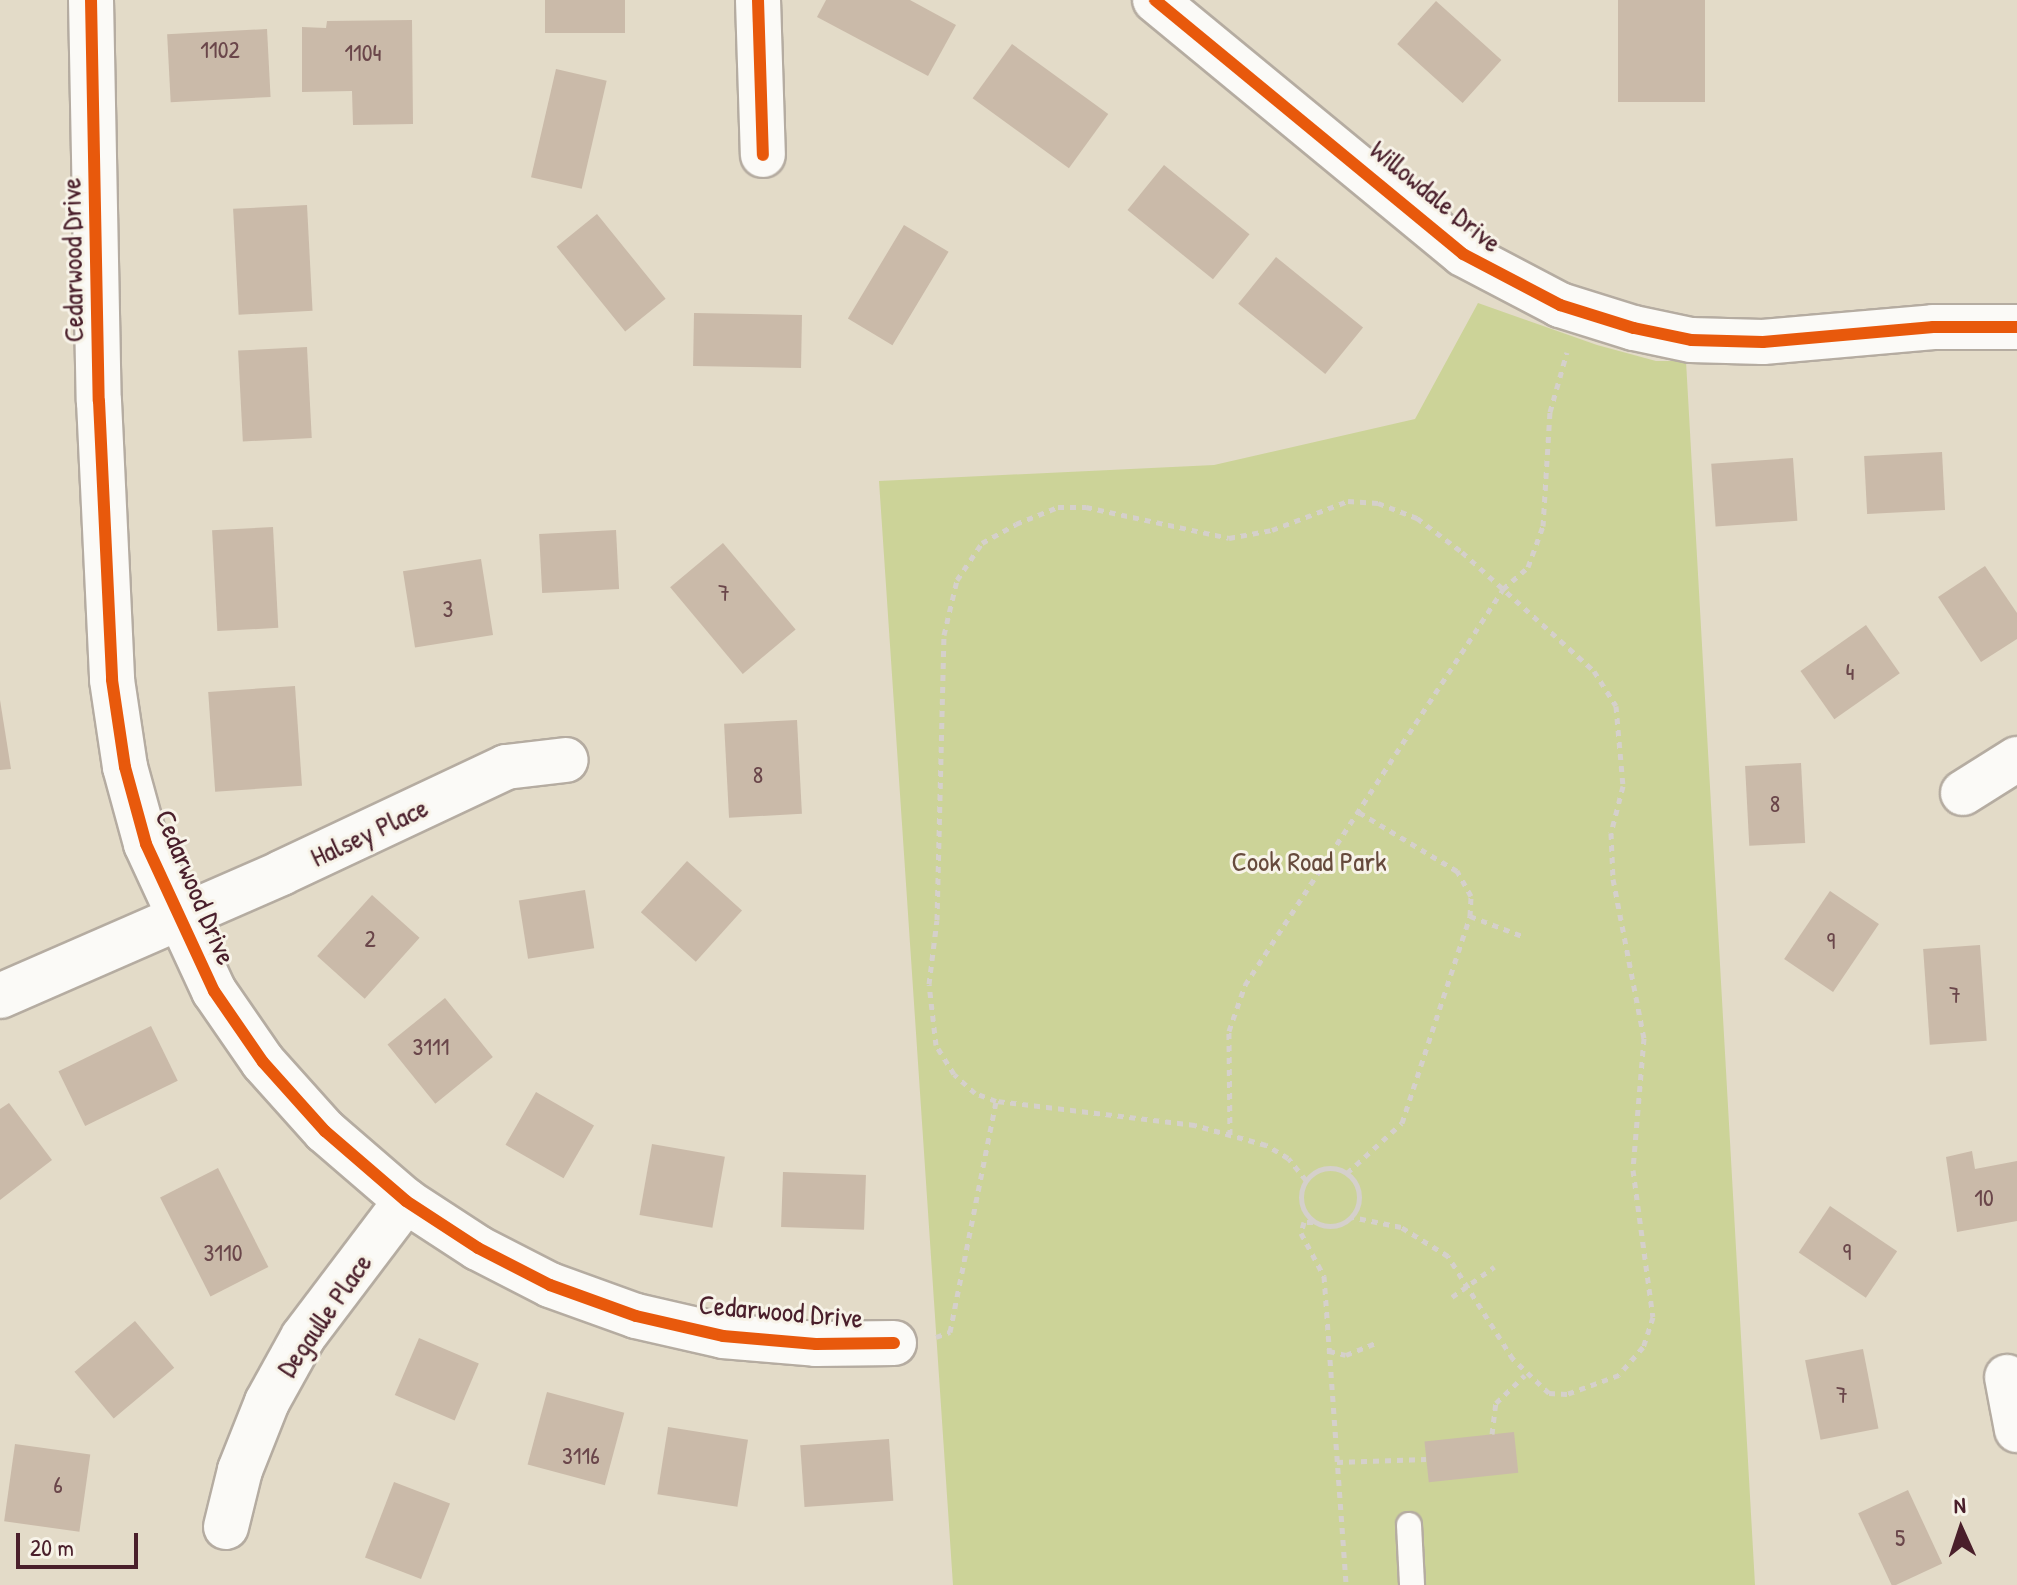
<!DOCTYPE html>
<html>
<head>
<meta charset="utf-8">
<style>
	body { margin:0 }
	#map { position:relative; width:2017px; height:1585px; overflow:hidden; background:#e3dbc8; font-family:"Patrick Hand",sans-serif }
	div>[style] { position:absolute }
	.green>* { inset:0; background:#ccd398 }
	.building>* { inset:0; background:#cabaa9; transform-origin:0 0 }
	.path>* { height:5px; margin-top:-2.5px; transform-origin:0; background:repeating-linear-gradient(90deg,#d5d0cb 0 6px,transparent 0 12px) }
	.path>.ring { margin:-2.5px; padding:0; box-sizing:content-box; background:none; border:5px solid #d5d0cb; border-radius:50% }
	.roads { filter:drop-shadow(2px 0 #b5aca1) drop-shadow(-2px 0 #b5aca1) drop-shadow(0 2px #b5aca1) drop-shadow(0 -2px #b5aca1) }
	.lane>* { height:24px; margin:-12px; padding:0 12px; transform-origin:12px; border-radius:12px; background:#fbfaf7 }
	.street>* { height:44px; margin:-22px; padding:0 22px; transform-origin:22px; border-radius:22px; background:#fbfaf7 }
	.cycleway>* { height:12px; margin:-6px; padding:0 6px; transform-origin:6px; border-radius:6px; background:#e8590c }
	span { translate:-50% -50%; white-space:nowrap; text-align:center; line-height:1.15; -webkit-text-stroke:6px #f7f3e8; paint-order:stroke }
	.number-label { font-size:24px; color:#6a464a }
	.number-label span { -webkit-text-stroke-width:0 }
	.street-label { font-size:28px; color:#4a1f2b }
	.park-label { font-size:28px; color:#664a3c }
	.north { position:absolute; left:1921px; top:1489px; width:80px; height:80px; -webkit-text-stroke:6px #f7f3e8; paint-order:stroke; rotate:357deg; font-size:22px; font-weight:700; line-height:32px; text-align:center; color:#4a1f2b }
	.north::after { content:''; display:block; margin:auto; width:28px; height:36px; background:#4a1f2b; clip-path:polygon(50% 0,100% 100%,50% 72%,0 100%) }
	.scale { position:absolute; left:16px; top:1533px; width:122px; height:36px; box-sizing:border-box; border:4px solid #4a1f2b; border-top:0; padding-left:10px; font-size:24px; line-height:28px; white-space:nowrap; color:#4a1f2b; -webkit-text-stroke:6px #f7f3e8; paint-order:stroke }
</style>
</head>
<body>
<div id="map">
	<div class="green">
		<i style="clip-path:polygon(1478px 303px,1597px 345px,1656px 361px,1686px 361px,1755px 1585px,953px 1585px,879px 481px,1214px 465px,1415px 419px)"></i>
	</div>
	<div class="building">
		<i style="left:545px;top:0;width:80px;height:33px"></i>
		<i style="clip-path:polygon(826px 0,910px 0,956px 25px,928px 76px,817px 17px)"></i>
		<i style="left:1618px;top:0;width:87px;height:102px"></i>
		<i style="left:1436px;top:1px;width:88px;height:58px;rotate:42deg"></i>
		<i style="clip-path:polygon(412px 20px,413px 124px,353px 125px,352px 91px,302px 92px,302px 27px,326px 28px,327px 21px)"></i>
		<i style="left:267px;top:29px;width:68px;height:100px;rotate:87deg"></i>
		<i style="left:1012px;top:44px;width:119px;height:67px;rotate:36deg"></i>
		<i style="left:556px;top:69px;width:52px;height:111px;rotate:13deg"></i>
		<i style="left:1164px;top:165px;width:110px;height:58px;rotate:39deg"></i>
		<i style="left:307px;top:205px;width:106px;height:74px;rotate:87deg"></i>
		<i style="left:597px;top:214px;width:109px;height:52px;rotate:51deg"></i>
		<i style="left:904px;top:225px;width:52px;height:109px;rotate:31deg"></i>
		<i style="left:1276px;top:257px;width:112px;height:60px;rotate:39deg"></i>
		<i style="left:694px;top:313px;width:108px;height:53px;rotate:1deg"></i>
		<i style="left:307px;top:347px;width:91px;height:69px;rotate:87deg"></i>
		<i style="left:1942px;top:452px;width:58px;height:78px;rotate:87deg"></i>
		<i style="left:1793px;top:458px;width:63px;height:82px;rotate:86deg"></i>
		<i style="left:273px;top:527px;width:101px;height:61px;rotate:87deg"></i>
		<i style="left:616px;top:530px;width:59px;height:77px;rotate:87deg"></i>
		<i style="left:723px;top:543px;width:113px;height:69px;rotate:50deg"></i>
		<i style="left:481px;top:559px;width:77px;height:79px;rotate:81deg"></i>
		<i style="clip-path:polygon(1985px 566px,2017px 613px,2017px 639px,1981px 662px,1938px 597px)"></i>
		<i style="left:1866px;top:625px;width:59px;height:80px;rotate:55deg"></i>
		<i style="left:295px;top:686px;width:100px;height:87px;rotate:86deg"></i>
		<i style="clip-path:polygon(0 700px,11px 769px,0 770px)"></i>
		<i style="left:797px;top:720px;width:94px;height:73px;rotate:87deg"></i>
		<i style="left:1801px;top:763px;width:80px;height:56px;rotate:87deg"></i>
		<i style="left:687px;top:861px;width:74px;height:69px;rotate:42deg"></i>
		<i style="left:585px;top:890px;width:59px;height:67px;rotate:81deg"></i>
		<i style="left:1830px;top:891px;width:59px;height:82px;rotate:34deg"></i>
		<i style="left:372px;top:895px;width:64px;height:82px;rotate:42deg"></i>
		<i style="left:1980px;top:945px;width:96px;height:57px;rotate:86deg"></i>
		<i style="left:445px;top:998px;width:76px;height:74px;rotate:51deg"></i>
		<i style="left:151px;top:1026px;width:61px;height:103px;rotate:64deg"></i>
		<i style="left:536px;top:1092px;width:67px;height:61px;rotate:30deg"></i>
		<i style="clip-path:polygon(9px 1103px,52px 1160px,0 1200px,0 1109px)"></i>
		<i style="left:652px;top:1144px;width:74px;height:72px;rotate:10deg"></i>
		<i style="clip-path:polygon(1972px 1151px,1975px 1169px,2017px 1161px,2017px 1221px,1957px 1232px,1946px 1157px)"></i>
		<i style="left:218px;top:1168px;width:111px;height:65px;rotate:63deg"></i>
		<i style="left:783px;top:1172px;width:83px;height:55px;rotate:2deg"></i>
		<i style="left:1830px;top:1206px;width:81px;height:56px;rotate:34deg"></i>
		<i style="left:135px;top:1321px;width:61px;height:79px;rotate:50deg"></i>
		<i style="left:419px;top:1338px;width:65px;height:62px;rotate:23deg"></i>
		<i style="left:1863px;top:1349px;width:81px;height:59px;rotate:79deg"></i>
		<i style="left:547px;top:1392px;width:80px;height:75px;rotate:15deg"></i>
		<i style="left:668px;top:1427px;width:81px;height:68px;rotate:9deg"></i>
		<i style="left:1514px;top:1432px;width:41px;height:90px;rotate:84deg"></i>
		<i style="left:889px;top:1439px;width:62px;height:89px;rotate:86deg"></i>
		<i style="left:15px;top:1444px;width:76px;height:78px;rotate:8deg"></i>
		<i style="left:394px;top:1482px;width:60px;height:81px;rotate:21deg"></i>
		<i style="left:1908px;top:1490px;width:81px;height:55px;rotate:65deg"></i>
	</div>
	<div class="path">
		<i style="left:1470px;top:916px;width:59px;rotate:20.9deg"></i>
		<i style="left:1230px;top:1135px;width:104px;rotate:-90.6deg"></i>
		<i style="left:1229px;top:1031px;width:49px;rotate:-70.8deg"></i>
		<i style="left:1245px;top:985px;width:473px;rotate:-56.9deg"></i>
		<i style="left:1503px;top:589px;width:33px;rotate:-41deg"></i>
		<i style="left:1528px;top:567px;width:44px;rotate:-69.9deg"></i>
		<i style="left:1543px;top:526px;width:114px;rotate:-86.5deg"></i>
		<i style="left:1550px;top:412px;width:62px;rotate:-74.2deg"></i>
		<i class="ring" style="left:1301px;top:1168px;width:53px;height:53px"></i>
		<i style="left:1347px;top:1173px;width:74px;rotate:-42.3deg"></i>
		<i style="left:1402px;top:1123px;width:218px;rotate:-71.8deg"></i>
		<i style="left:1470px;top:916px;width:20px;rotate:-87deg"></i>
		<i style="left:1471px;top:896px;width:29px;rotate:-119deg"></i>
		<i style="left:1457px;top:871px;width:113px;rotate:-149.1deg"></i>
		<i style="left:1306px;top:1180px;width:28px;rotate:-129deg"></i>
		<i style="left:1288px;top:1158px;width:26px;rotate:-149deg"></i>
		<i style="left:1266px;top:1145px;width:74px;rotate:-164.3deg"></i>
		<i style="left:1195px;top:1125px;width:200px;rotate:-173.1deg"></i>
		<i style="left:996px;top:1101px;width:22px;rotate:-159deg"></i>
		<i style="left:975px;top:1093px;width:28px;rotate:-138deg"></i>
		<i style="left:954px;top:1074px;width:34px;rotate:-122deg"></i>
		<i style="left:936px;top:1045px;width:61px;rotate:-96.5deg"></i>
		<i style="left:929px;top:984px;width:64px;rotate:-82.9deg"></i>
		<i style="left:937px;top:920px;width:285px;rotate:-88.6deg"></i>
		<i style="left:944px;top:635px;width:57px;rotate:-76.7deg"></i>
		<i style="left:957px;top:580px;width:45px;rotate:-56deg"></i>
		<i style="left:982px;top:543px;width:39px;rotate:-29deg"></i>
		<i style="left:1016px;top:524px;width:45px;rotate:-22deg"></i>
		<i style="left:1058px;top:507px;width:28px"></i>
		<i style="left:1086px;top:507px;width:146px;rotate:12.2deg"></i>
		<i style="left:1229px;top:538px;width:44px;rotate:-10.5deg"></i>
		<i style="left:1272px;top:530px;width:81px;rotate:-20.9deg"></i>
		<i style="left:1348px;top:501px;width:30px;rotate:4deg"></i>
		<i style="left:1378px;top:503px;width:42px;rotate:21deg"></i>
		<i style="left:1417px;top:518px;width:56px;rotate:37.1deg"></i>
		<i style="left:1462px;top:552px;width:178px;rotate:42deg"></i>
		<i style="left:1594px;top:671px;width:41px;rotate:57.8deg"></i>
		<i style="left:1616px;top:706px;width:80px;rotate:85deg"></i>
		<i style="left:1623px;top:786px;width:49px;rotate:104.3deg"></i>
		<i style="left:1611px;top:833px;width:46px;rotate:87.5deg"></i>
		<i style="left:1613px;top:879px;width:162px;rotate:79deg"></i>
		<i style="left:1644px;top:1038px;width:132px;rotate:94.8deg"></i>
		<i style="left:1633px;top:1170px;width:148px;rotate:82.3deg"></i>
		<i style="left:1653px;top:1317px;width:32px;rotate:108deg"></i>
		<i style="left:1643px;top:1347px;width:37px;rotate:131deg"></i>
		<i style="left:1619px;top:1375px;width:55px;rotate:159.9deg"></i>
		<i style="left:1567px;top:1394px;width:18px;rotate:-177deg"></i>
		<i style="left:1549px;top:1393px;width:50px;rotate:-136.6deg"></i>
		<i style="left:1513px;top:1359px;width:122px;rotate:-122.3deg"></i>
		<i style="left:1448px;top:1256px;width:55px;rotate:-148.3deg"></i>
		<i style="left:1401px;top:1227px;width:50px;rotate:-168.5deg"></i>
		<i style="left:1313px;top:1222px;width:9px;rotate:180deg"></i>
		<i style="left:1304px;top:1222px;width:11px;rotate:105deg"></i>
		<i style="left:1301px;top:1233px;width:49px;rotate:61.9deg"></i>
		<i style="left:1324px;top:1276px;width:310px;rotate:85.9deg"></i>
		<i style="left:1452px;top:1297px;width:52px;rotate:-35.5deg"></i>
		<i style="left:936px;top:1337px;width:15px;rotate:-20deg"></i>
		<i style="left:950px;top:1332px;width:236px;rotate:-78.7deg"></i>
		<i style="left:1329px;top:1351px;width:17px;rotate:13deg"></i>
		<i style="left:1346px;top:1355px;width:35px;rotate:-22deg"></i>
		<i style="left:1492px;top:1434px;width:31px;rotate:-83deg"></i>
		<i style="left:1496px;top:1403px;width:40px;rotate:-44deg"></i>
		<i style="left:1337px;top:1462px;width:89px;rotate:-1.9deg"></i>
	</div>
	<div class="roads">
		<div class="lane">
			<i style="left:1409px;top:1525px;width:60px;rotate:87.1deg"></i>
		</div>
		<div class="street">
			<i style="left:91px;top:0;width:401px;rotate:88.9deg"></i>
			<i style="left:99px;top:401px;width:279px;rotate:87.3deg"></i>
			<i style="left:112px;top:680px;width:88px;rotate:81.5deg"></i>
			<i style="left:125px;top:767px;width:80px;rotate:74.7deg"></i>
			<i style="left:146px;top:844px;width:162px;rotate:65.2deg"></i>
			<i style="left:214px;top:991px;width:86px;rotate:55.4deg"></i>
			<i style="left:263px;top:1062px;width:93px;rotate:48.1deg"></i>
			<i style="left:325px;top:1131px;width:107px;rotate:40.8deg"></i>
			<i style="left:406px;top:1201px;width:86px;rotate:33.1deg"></i>
			<i style="left:478px;top:1248px;width:81px;rotate:27.2deg"></i>
			<i style="left:550px;top:1285px;width:91px;rotate:19.8deg"></i>
			<i style="left:636px;top:1316px;width:89px;rotate:12.9deg"></i>
			<i style="left:723px;top:1336px;width:93px;rotate:4.9deg"></i>
			<i style="left:816px;top:1344px;width:78px;rotate:-0.7deg"></i>
			<i style="left:758px;top:0;width:155px;rotate:88.2deg"></i>
			<i style="left:1155px;top:0;width:399px;rotate:39.5deg"></i>
			<i style="left:1463px;top:254px;width:110px;rotate:27.7deg"></i>
			<i style="left:1560px;top:305px;width:77px;rotate:17.3deg"></i>
			<i style="left:1634px;top:328px;width:58px;rotate:11.9deg"></i>
			<i style="left:1691px;top:340px;width:72px;rotate:1.6deg"></i>
			<i style="left:1763px;top:342px;width:171px;rotate:-5deg"></i>
			<i style="left:1933px;top:327px;width:84px"></i>
			<i style="left:1963px;top:793px;width:64px;rotate:-32.2deg"></i>
			<i style="left:0;top:996px;width:307px;rotate:-23.6deg"></i>
			<i style="left:281px;top:873px;width:249px;rotate:-25.2deg"></i>
			<i style="left:506px;top:767px;width:60px;rotate:-6.7deg"></i>
			<i style="left:2007px;top:1377px;width:54px;rotate:79.3deg"></i>
			<i style="left:226px;top:1527px;width:59px;rotate:-76.2deg"></i>
			<i style="left:240px;top:1470px;width:73px;rotate:-68.3deg"></i>
			<i style="left:267px;top:1402px;width:74px;rotate:-61deg"></i>
			<i style="left:303px;top:1337px;width:171px;rotate:-52.9deg"></i>
		</div>
	</div>
	<div class="cycleway">
		<i style="left:91px;top:0;width:401px;rotate:88.9deg"></i>
		<i style="left:99px;top:401px;width:279px;rotate:87.3deg"></i>
		<i style="left:112px;top:680px;width:88px;rotate:81.5deg"></i>
		<i style="left:125px;top:767px;width:80px;rotate:74.7deg"></i>
		<i style="left:146px;top:844px;width:162px;rotate:65.2deg"></i>
		<i style="left:214px;top:991px;width:86px;rotate:55.4deg"></i>
		<i style="left:263px;top:1062px;width:93px;rotate:48.1deg"></i>
		<i style="left:325px;top:1131px;width:107px;rotate:40.8deg"></i>
		<i style="left:406px;top:1201px;width:86px;rotate:33.1deg"></i>
		<i style="left:478px;top:1248px;width:81px;rotate:27.2deg"></i>
		<i style="left:550px;top:1285px;width:91px;rotate:19.8deg"></i>
		<i style="left:636px;top:1316px;width:89px;rotate:12.9deg"></i>
		<i style="left:723px;top:1336px;width:93px;rotate:4.9deg"></i>
		<i style="left:816px;top:1344px;width:78px;rotate:-0.7deg"></i>
		<i style="left:758px;top:0;width:155px;rotate:88.2deg"></i>
		<i style="left:1155px;top:0;width:399px;rotate:39.5deg"></i>
		<i style="left:1463px;top:254px;width:110px;rotate:27.7deg"></i>
		<i style="left:1560px;top:305px;width:77px;rotate:17.3deg"></i>
		<i style="left:1634px;top:328px;width:58px;rotate:11.9deg"></i>
		<i style="left:1691px;top:340px;width:72px;rotate:1.6deg"></i>
		<i style="left:1763px;top:342px;width:171px;rotate:-5deg"></i>
		<i style="left:1933px;top:327px;width:84px"></i>
	</div>
	<div class="number-label">
		<span style="left:220px;top:50px">1102</span>
		<span style="left:363px;top:53px">1104</span>
		<span style="left:724px;top:593px">7</span>
		<span style="left:448px;top:609px">3</span>
		<span style="left:1850px;top:672px">4</span>
		<span style="left:758px;top:775px">8</span>
		<span style="left:1775px;top:804px">8</span>
		<span style="left:370px;top:939px">2</span>
		<span style="left:1831px;top:941px">9</span>
		<span style="left:1955px;top:995px">7</span>
		<span style="left:431px;top:1047px">3111</span>
		<span style="left:1984px;top:1198px">10</span>
		<span style="left:1847px;top:1252px">9</span>
		<span style="left:223px;top:1253px">3110</span>
		<span style="left:1842px;top:1395px">7</span>
		<span style="left:581px;top:1456px">3116</span>
		<span style="left:58px;top:1485px">6</span>
		<span style="left:1900px;top:1538px">5</span>
	</div>
	<div class="street-label">
		<span style="left:1436px;top:196px;rotate:39deg">Willowdale Drive</span>
		<span style="left:72px;top:260px;rotate:-91deg">Cedarwood Drive</span>
		<span style="left:369px;top:832px;rotate:-25deg">Halsey Place</span>
		<span style="left:196px;top:887px;rotate:67deg">Cedarwood Drive</span>
		<span style="left:781px;top:1311px;rotate:5deg">Cedarwood Drive</span>
		<span style="left:324px;top:1315px;rotate:-55deg">Degaulle Place</span>
	</div>
	<div class="park-label">
		<span style="left:1309px;top:861px">Cook Road Park</span>
	</div>
	<div class="north">N</div>
	<div class="scale">20 m</div>
</div>
</body>
</html>
